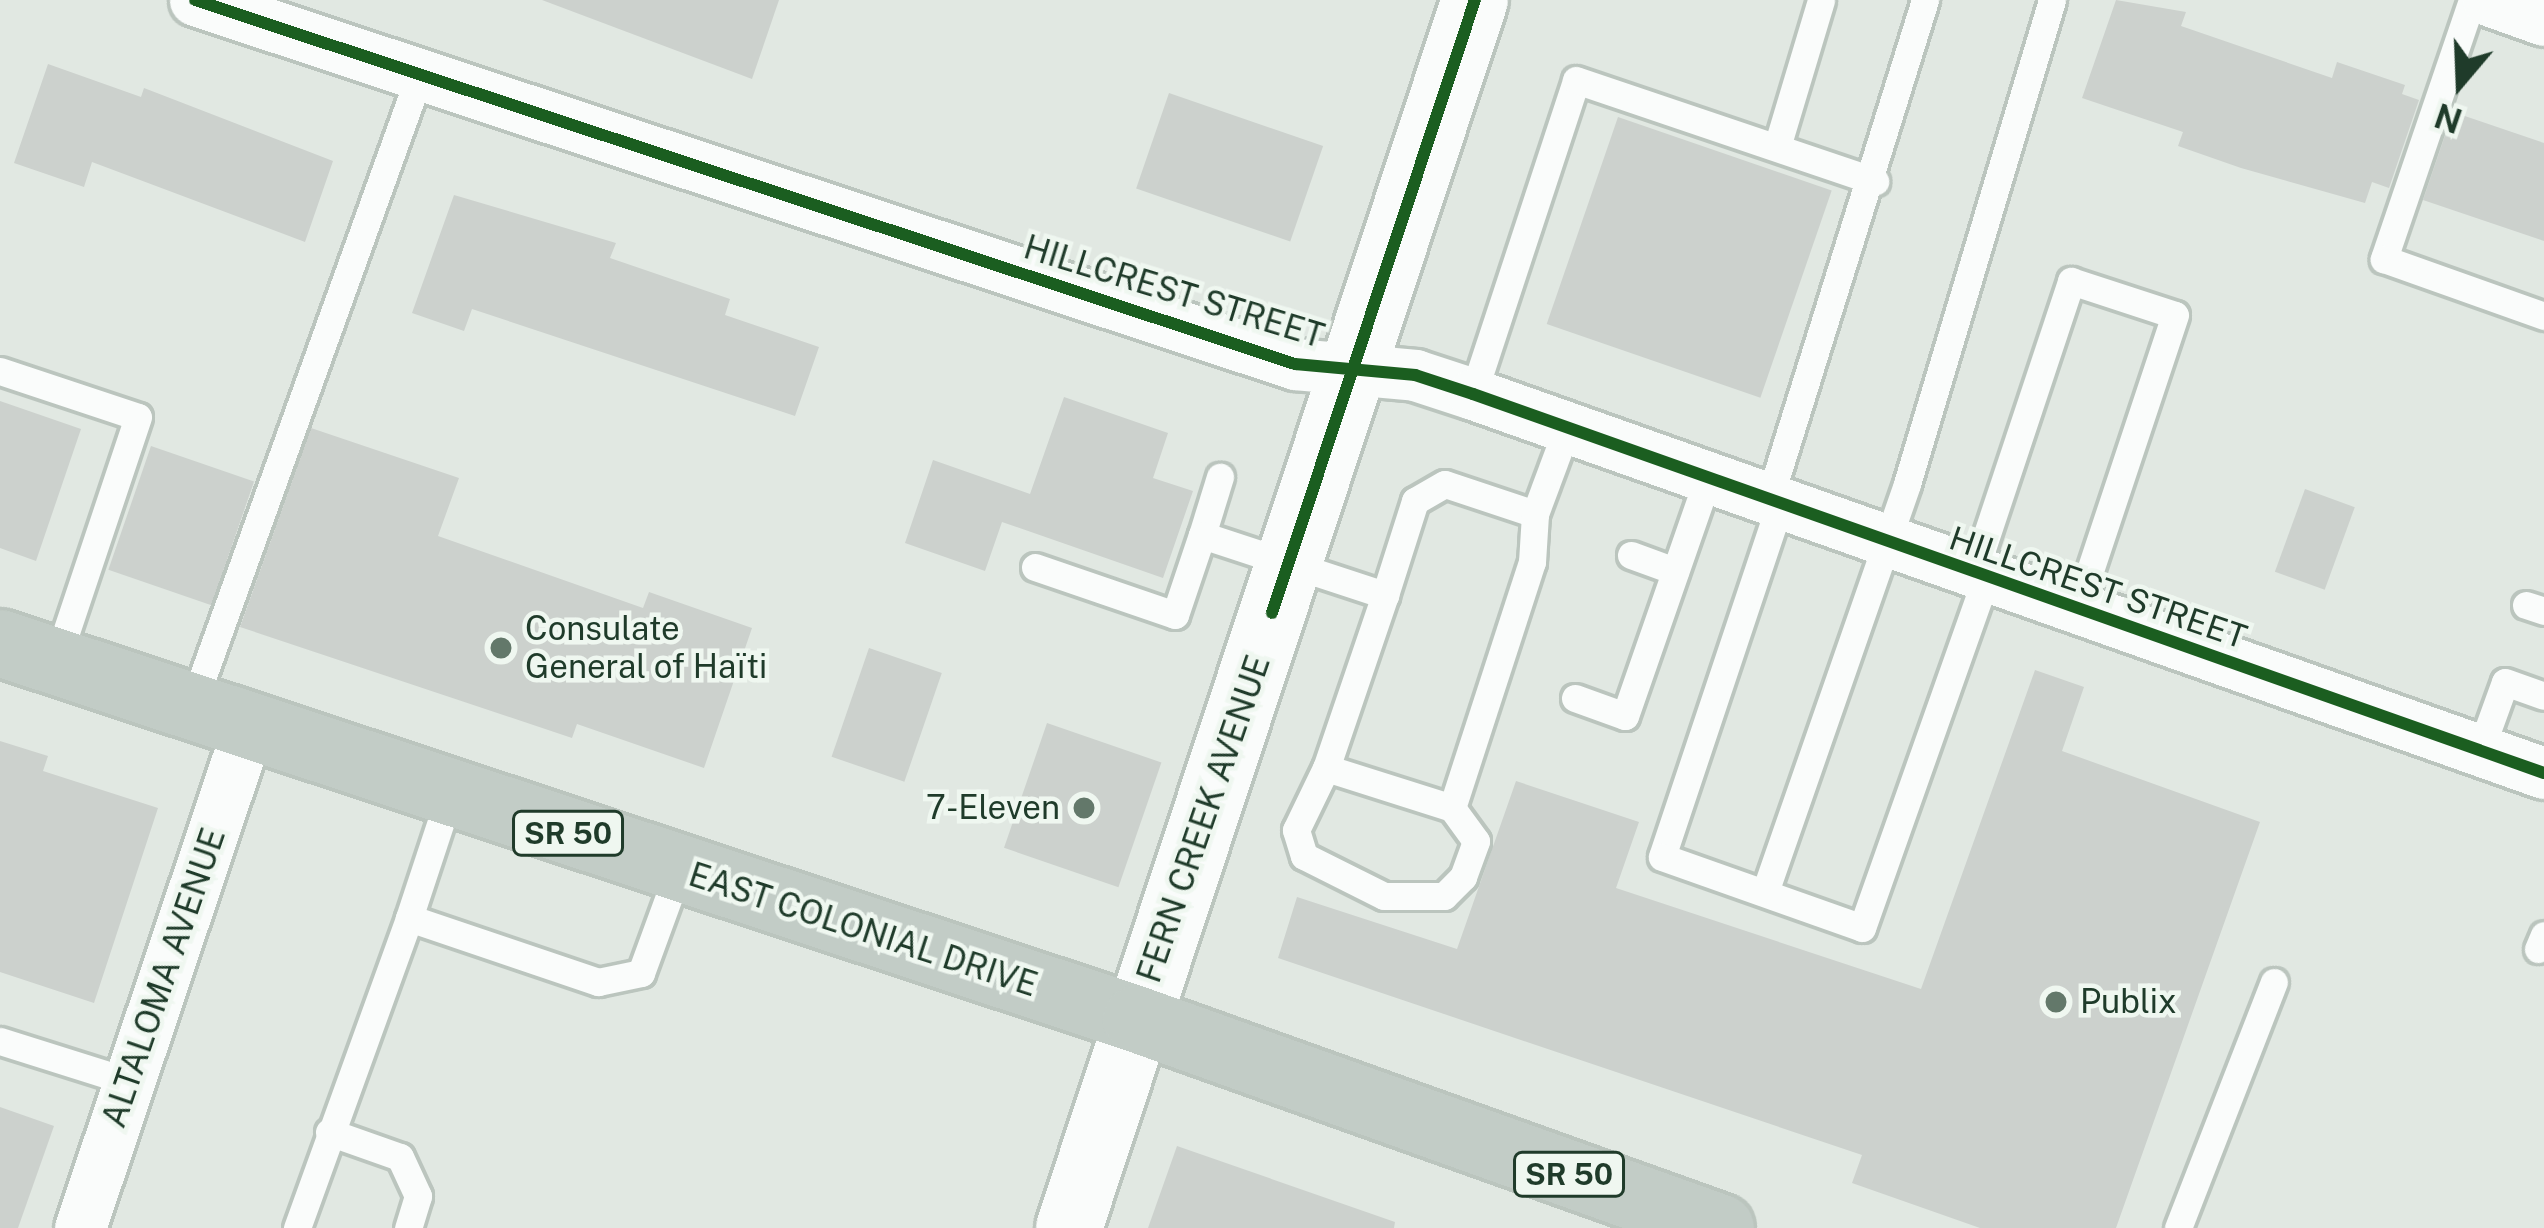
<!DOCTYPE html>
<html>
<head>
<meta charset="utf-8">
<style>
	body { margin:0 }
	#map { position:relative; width:2544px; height:1228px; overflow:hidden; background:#e1e8e2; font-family:"Public Sans",sans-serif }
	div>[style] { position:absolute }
	.building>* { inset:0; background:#ccd1cd; transform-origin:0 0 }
	.roads { filter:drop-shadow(3px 0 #bbc5be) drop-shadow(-3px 0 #bbc5be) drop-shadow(0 3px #bbc5be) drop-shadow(0 -3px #bbc5be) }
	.service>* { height:27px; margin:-13.5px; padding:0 13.5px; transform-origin:13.5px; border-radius:13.5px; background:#fafcfb }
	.minor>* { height:51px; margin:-25.5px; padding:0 25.5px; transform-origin:25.5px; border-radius:25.5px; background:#fafcfb }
	.tertiary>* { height:66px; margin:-33px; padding:0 33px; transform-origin:33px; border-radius:33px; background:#fafcfb }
	.trunk>* { height:66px; margin:-33px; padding:0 33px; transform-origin:33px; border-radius:33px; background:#c2ccc6 }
	.cycleway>* { height:12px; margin:-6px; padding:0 6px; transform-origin:6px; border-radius:6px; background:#1b5e20 }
	.dots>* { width:33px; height:33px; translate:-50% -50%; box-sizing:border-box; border:6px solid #eff7f0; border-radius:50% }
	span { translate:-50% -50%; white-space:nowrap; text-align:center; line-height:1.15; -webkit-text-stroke:9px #eff7f0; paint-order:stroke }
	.shield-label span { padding:3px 9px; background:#eff7f0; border:3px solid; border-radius:9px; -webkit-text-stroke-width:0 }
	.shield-label { font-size:30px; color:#1f3b2a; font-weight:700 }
	.street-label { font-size:33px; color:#1f3b2a }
	.poi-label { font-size:33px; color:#1f3b2a }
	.left { translate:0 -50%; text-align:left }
	.right { translate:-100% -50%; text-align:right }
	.north { position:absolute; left:2400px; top:24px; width:120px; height:120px; -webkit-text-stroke:9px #eff7f0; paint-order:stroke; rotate:199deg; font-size:33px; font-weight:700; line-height:48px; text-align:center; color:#1f3b2a }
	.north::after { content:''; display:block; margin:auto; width:42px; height:54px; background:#1f3b2a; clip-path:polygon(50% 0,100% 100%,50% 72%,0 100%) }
</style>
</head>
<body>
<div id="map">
	<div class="building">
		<i style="clip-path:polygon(542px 0,779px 0,752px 79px)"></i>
		<i style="clip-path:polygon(2116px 0,2186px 12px,2181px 26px,2332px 78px,2337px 62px,2405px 85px,2402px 94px,2419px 100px,2389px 188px,2372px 182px,2365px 203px,2241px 168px,2178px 146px,2183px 132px,2082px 98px)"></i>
		<i style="clip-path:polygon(48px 64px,141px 97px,144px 88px,333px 161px,305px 242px,92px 162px,84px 187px,14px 163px)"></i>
		<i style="left:1169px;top:93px;width:163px;height:101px;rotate:19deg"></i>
		<i style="clip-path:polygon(2453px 112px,2544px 143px,2544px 241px,2423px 200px)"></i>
		<i style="left:1618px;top:117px;width:226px;height:219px;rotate:19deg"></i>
		<i style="clip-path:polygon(454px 195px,616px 243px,610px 258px,730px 299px,725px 315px,819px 347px,795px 416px,472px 309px,464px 331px,412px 313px)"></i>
		<i style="clip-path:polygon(1064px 397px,1168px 433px,1153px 478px,1193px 491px,1163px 578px,1002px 522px,985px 571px,905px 543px,933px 460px,1030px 494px)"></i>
		<i style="clip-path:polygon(0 401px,81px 429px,36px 561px,0 548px)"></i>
		<i style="clip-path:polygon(311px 428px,459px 478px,438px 536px,643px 608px,649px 592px,752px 628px,704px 768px,577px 724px,572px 738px,240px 627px)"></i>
		<i style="left:151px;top:446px;width:109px;height:131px;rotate:19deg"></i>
		<i style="left:2305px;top:489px;width:53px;height:88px;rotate:20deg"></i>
		<i style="left:869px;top:648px;width:77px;height:115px;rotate:19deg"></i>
		<i style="clip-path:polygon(2035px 670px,2084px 687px,2062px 751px,2260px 822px,2116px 1228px,1980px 1228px,1852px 1183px,1862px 1155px,1278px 958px,1297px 897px,1457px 949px,1516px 781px,1639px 822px,1616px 888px,1921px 989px)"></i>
		<i style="left:1047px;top:723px;width:121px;height:132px;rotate:19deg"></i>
		<i style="clip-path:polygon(0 741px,48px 756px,43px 771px,158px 808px,94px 1003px,0 972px)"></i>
		<i style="clip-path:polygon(0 1107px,54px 1126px,18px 1228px,0 1228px)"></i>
		<i style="clip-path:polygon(1177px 1146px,1395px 1222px,1394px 1228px,1148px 1228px)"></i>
	</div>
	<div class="roads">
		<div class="service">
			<i style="left:2472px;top:0;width:274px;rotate:108.8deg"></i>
			<i style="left:2384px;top:259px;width:170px;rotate:19.6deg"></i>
			<i style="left:1777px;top:147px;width:153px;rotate:-73.3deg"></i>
			<i style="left:0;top:371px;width:145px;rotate:18.4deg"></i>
			<i style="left:138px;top:417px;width:258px;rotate:108.5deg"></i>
			<i style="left:1473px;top:394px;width:330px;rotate:-71.8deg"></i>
			<i style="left:1576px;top:80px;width:316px;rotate:18.7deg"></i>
			<i style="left:1769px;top:500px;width:524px;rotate:-72.67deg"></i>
			<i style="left:1780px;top:504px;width:372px;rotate:108.5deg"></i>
			<i style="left:1662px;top:857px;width:212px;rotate:19.5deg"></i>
			<i style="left:1862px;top:928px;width:372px;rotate:-70.5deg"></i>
			<i style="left:1202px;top:535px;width:61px;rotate:-72.8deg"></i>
			<i style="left:1631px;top:555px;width:47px;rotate:20deg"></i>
			<i style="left:1035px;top:567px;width:148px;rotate:18.9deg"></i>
			<i style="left:1175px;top:615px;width:84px;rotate:-71.4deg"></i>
			<i style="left:1202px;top:535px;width:193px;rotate:18.2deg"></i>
			<i style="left:1385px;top:595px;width:99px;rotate:-72.3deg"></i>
			<i style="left:1415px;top:501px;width:34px;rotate:-30deg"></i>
			<i style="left:1445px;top:484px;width:95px;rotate:18.4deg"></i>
			<i style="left:1535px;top:514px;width:92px;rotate:-69.6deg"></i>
			<i style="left:1974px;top:573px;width:308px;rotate:-71.6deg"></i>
			<i style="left:2071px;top:281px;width:109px;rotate:18.1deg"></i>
			<i style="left:2175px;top:315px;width:310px;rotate:108.4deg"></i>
			<i style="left:1385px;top:595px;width:183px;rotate:108.8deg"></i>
			<i style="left:1326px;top:768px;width:132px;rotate:17.6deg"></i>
			<i style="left:1452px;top:808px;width:259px;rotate:-72deg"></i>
			<i style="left:1532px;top:562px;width:48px;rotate:-86.4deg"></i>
			<i style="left:2526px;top:605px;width:19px;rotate:18deg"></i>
			<i style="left:1575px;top:698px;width:53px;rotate:19.8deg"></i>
			<i style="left:1625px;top:716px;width:252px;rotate:-70.8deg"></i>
			<i style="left:191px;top:709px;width:675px;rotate:-70.17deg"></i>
			<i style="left:2480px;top:751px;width:73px;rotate:-70.1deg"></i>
			<i style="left:2505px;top:682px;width:41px;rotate:19.7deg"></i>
			<i style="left:1326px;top:768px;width:69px;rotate:115.8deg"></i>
			<i style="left:1296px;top:830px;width:27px;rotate:73deg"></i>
			<i style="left:1304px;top:856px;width:89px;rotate:26.6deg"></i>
			<i style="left:1384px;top:896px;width:60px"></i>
			<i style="left:1444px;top:896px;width:27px;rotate:-45deg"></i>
			<i style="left:1463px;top:877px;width:38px;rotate:-70deg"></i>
			<i style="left:1476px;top:841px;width:41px;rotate:-126deg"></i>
			<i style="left:450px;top:794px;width:131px;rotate:108.3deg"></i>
			<i style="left:409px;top:918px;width:200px;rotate:18.7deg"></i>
			<i style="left:598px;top:982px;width:44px;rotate:-11.8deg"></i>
			<i style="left:641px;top:973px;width:111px;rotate:-69.9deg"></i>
			<i style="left:1765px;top:892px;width:432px;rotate:-70.8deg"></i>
			<i style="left:1907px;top:484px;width:505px;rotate:-73.32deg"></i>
			<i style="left:2538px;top:949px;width:15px;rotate:-67deg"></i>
			<i style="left:0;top:1041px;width:136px;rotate:17.5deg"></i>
			<i style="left:329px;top:1132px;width:75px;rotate:19.4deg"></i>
			<i style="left:400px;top:1157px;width:43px;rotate:65.2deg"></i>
			<i style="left:418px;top:1196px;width:34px;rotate:107deg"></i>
			<i style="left:297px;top:1228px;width:330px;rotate:-70.1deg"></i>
			<i style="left:2178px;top:1228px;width:264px;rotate:-68.7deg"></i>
		</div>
		<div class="minor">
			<i style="left:195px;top:0;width:1159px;rotate:18.31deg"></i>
			<i style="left:1295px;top:364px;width:121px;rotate:5.2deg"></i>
			<i style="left:1415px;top:375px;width:61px;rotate:18.1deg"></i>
			<i style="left:1473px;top:394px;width:1136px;rotate:19.49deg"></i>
			<i style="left:2488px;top:0;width:59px;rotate:19.7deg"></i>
			<i style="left:80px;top:1228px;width:527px;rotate:-71.43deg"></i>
		</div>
		<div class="tertiary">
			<i style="left:1069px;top:1228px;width:1293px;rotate:-71.71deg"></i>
		</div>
		<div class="trunk">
			<i style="left:0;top:643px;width:1197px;rotate:18.31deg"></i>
			<i style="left:1136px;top:1019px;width:621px;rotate:19.66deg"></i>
		</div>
	</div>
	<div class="cycleway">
		<i style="left:195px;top:0;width:1159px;rotate:18.31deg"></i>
		<i style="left:1295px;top:364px;width:121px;rotate:5.2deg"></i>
		<i style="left:1415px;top:375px;width:61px;rotate:18.1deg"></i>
		<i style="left:1473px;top:394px;width:1136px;rotate:19.49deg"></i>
		<i style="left:1272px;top:613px;width:646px;rotate:-71.68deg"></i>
	</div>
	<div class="dots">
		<i style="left:501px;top:648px;background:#63786a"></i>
		<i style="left:1084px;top:808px;background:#63786a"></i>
		<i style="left:2056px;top:1002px;background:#63786a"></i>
	</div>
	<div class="shield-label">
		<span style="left:568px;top:833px">SR 50</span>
		<span style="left:1569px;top:1174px">SR 50</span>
	</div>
	<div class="street-label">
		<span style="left:1174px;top:292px;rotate:17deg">HILLCREST STREET</span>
		<span style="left:2098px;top:588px;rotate:19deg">HILLCREST STREET</span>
		<span style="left:1204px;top:819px;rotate:-71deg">FERN CREEK AVENUE</span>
		<span style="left:863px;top:930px;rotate:18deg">EAST COLONIAL DRIVE</span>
		<span style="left:164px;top:978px;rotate:-71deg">ALTALOMA AVENUE</span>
	</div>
	<div class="poi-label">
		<span class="left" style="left:525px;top:648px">Consulate<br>General of Haïti</span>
		<span class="right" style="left:1060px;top:808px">7-Eleven</span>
		<span class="left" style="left:2080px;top:1002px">Publix</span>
	</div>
	<div class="north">N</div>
</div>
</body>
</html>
